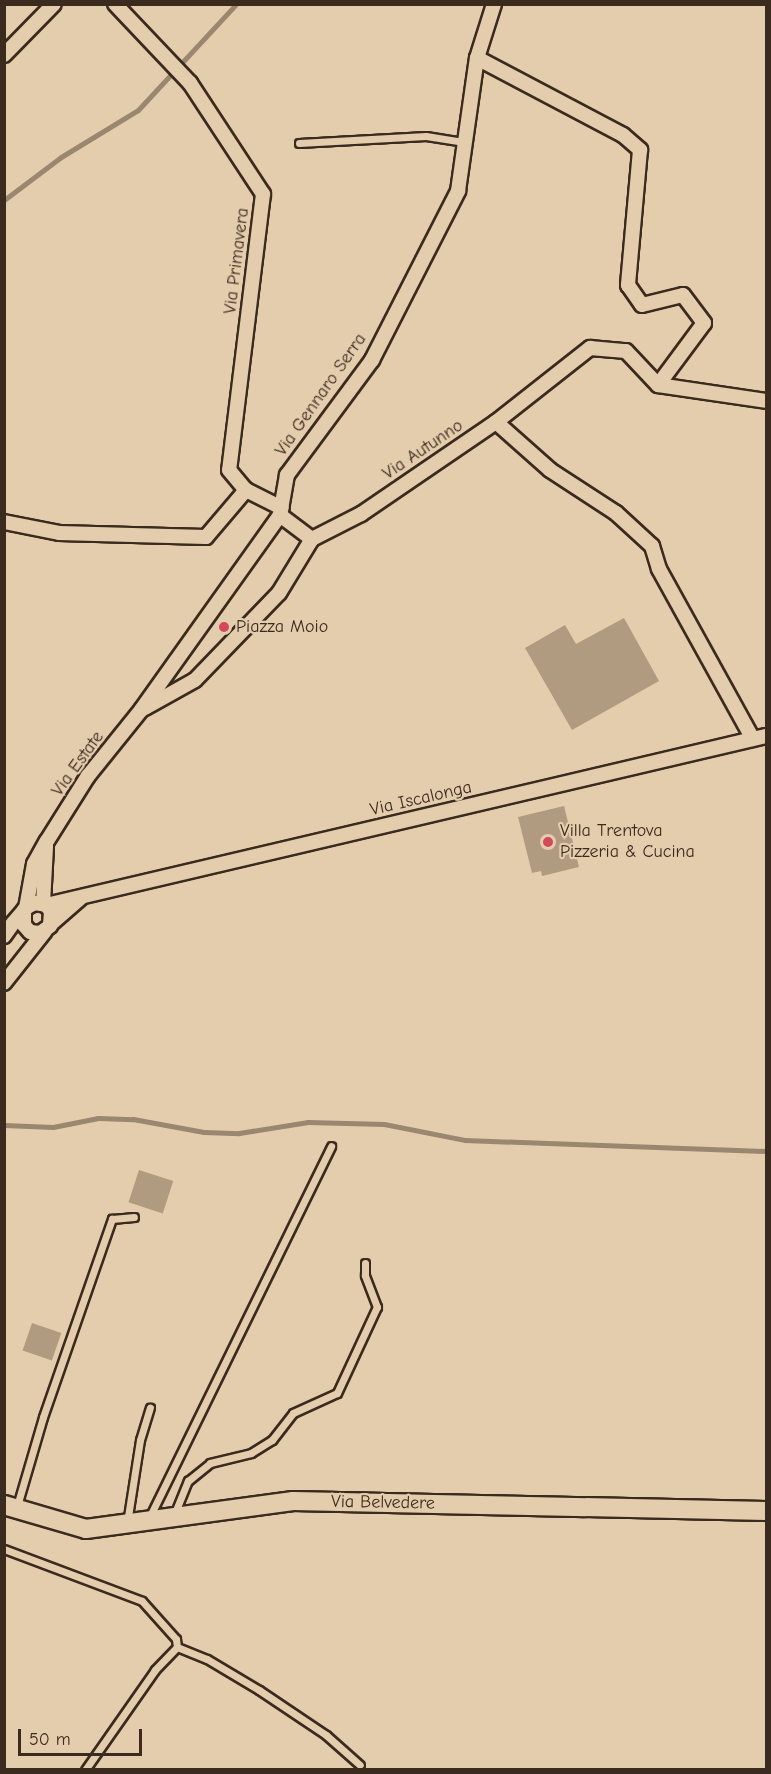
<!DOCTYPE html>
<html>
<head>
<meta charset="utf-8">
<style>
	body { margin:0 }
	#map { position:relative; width:771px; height:1774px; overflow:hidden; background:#e4cdad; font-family:"Comic Neue",sans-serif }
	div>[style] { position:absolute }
	.stream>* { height:5px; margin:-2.5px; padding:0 2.5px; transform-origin:2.5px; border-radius:2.5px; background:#9a876f }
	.building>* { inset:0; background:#b09a80; transform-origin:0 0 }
	.roads { filter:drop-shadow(2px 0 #3b2a1e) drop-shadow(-2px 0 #3b2a1e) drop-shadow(0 2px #3b2a1e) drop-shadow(0 -2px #3b2a1e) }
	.lane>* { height:7px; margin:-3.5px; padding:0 3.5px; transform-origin:3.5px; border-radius:3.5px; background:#e4cdad }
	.street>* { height:14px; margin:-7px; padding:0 7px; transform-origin:7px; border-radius:7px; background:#e4cdad }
	.secondary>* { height:18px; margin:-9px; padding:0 9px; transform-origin:9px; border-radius:9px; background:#e4cdad }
	.dots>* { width:16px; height:16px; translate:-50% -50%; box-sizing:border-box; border:3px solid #e4cdad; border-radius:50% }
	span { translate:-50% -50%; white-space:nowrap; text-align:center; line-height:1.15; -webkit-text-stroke:4.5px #e4cdad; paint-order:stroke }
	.street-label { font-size:18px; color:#3b2a1e }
	.poi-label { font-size:18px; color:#3b2a1e }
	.left { translate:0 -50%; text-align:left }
	.frame { position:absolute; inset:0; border:6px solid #3b2a1e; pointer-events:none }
	.scale { position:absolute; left:18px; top:1729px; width:124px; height:27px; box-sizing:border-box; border:3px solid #3b2a1e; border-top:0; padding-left:8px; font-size:18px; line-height:21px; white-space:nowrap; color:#3b2a1e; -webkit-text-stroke:4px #e4cdad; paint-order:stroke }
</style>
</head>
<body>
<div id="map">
	<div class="stream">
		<i style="left:4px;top:200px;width:71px;rotate:-37deg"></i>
		<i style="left:61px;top:157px;width:90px;rotate:-31.4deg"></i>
		<i style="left:138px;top:110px;width:144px;rotate:-47.2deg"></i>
		<i style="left:4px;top:1125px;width:49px;rotate:2.3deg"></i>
		<i style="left:53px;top:1127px;width:46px;rotate:-11.3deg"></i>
		<i style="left:98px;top:1118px;width:35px;rotate:2deg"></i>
		<i style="left:133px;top:1119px;width:72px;rotate:10.4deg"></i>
		<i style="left:204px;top:1132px;width:35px;rotate:2deg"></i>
		<i style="left:239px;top:1133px;width:70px;rotate:-9.1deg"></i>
		<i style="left:308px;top:1122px;width:76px;rotate:1.5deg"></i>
		<i style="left:384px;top:1124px;width:83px;rotate:11.2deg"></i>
		<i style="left:465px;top:1140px;width:301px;rotate:2.1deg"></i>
	</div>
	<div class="building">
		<i style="clip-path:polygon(624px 618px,659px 681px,572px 730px,525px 648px,565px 625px,576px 644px)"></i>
		<i style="clip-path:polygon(564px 806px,579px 867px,542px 876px,541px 871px,532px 873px,518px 817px)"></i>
		<i style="left:139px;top:1170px;width:36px;height:34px;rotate:18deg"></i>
		<i style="left:32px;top:1323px;width:31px;height:29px;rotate:19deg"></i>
	</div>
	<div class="roads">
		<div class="lane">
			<i style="left:299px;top:143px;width:127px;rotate:-3.2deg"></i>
			<i style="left:426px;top:136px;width:39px;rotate:9deg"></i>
			<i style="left:17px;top:1506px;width:93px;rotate:-73.7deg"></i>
			<i style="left:43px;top:1417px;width:210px;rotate:-70.8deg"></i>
			<i style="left:112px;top:1219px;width:22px;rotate:-5deg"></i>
			<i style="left:174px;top:1515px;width:37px;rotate:-68deg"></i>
			<i style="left:188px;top:1481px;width:28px;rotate:-39deg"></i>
			<i style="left:210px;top:1463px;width:42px;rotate:-13.7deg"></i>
			<i style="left:251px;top:1453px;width:25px;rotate:-32deg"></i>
			<i style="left:272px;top:1440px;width:34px;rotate:-52deg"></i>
			<i style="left:293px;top:1413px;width:48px;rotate:-24.4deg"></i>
			<i style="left:337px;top:1393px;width:95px;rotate:-65.1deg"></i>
			<i style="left:377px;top:1307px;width:34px;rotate:-111deg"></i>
			<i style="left:365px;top:1275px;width:12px;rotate:-90deg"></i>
			<i style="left:149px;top:1518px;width:414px;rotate:-63.9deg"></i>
			<i style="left:127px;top:1523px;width:84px;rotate:-81.1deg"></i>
			<i style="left:140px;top:1440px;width:34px;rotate:-73deg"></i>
			<i style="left:4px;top:1549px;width:147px;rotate:20.6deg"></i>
			<i style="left:142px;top:1601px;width:51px;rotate:48.2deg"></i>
			<i style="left:176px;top:1639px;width:8px;rotate:83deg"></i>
			<i style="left:177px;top:1647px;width:32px;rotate:134deg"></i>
			<i style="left:155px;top:1670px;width:122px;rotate:125deg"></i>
			<i style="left:177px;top:1647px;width:32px;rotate:22deg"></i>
			<i style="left:207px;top:1659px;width:61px;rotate:30.8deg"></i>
			<i style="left:259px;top:1690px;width:81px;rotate:33.9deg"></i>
			<i style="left:326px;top:1735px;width:45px;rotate:41.4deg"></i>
		</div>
		<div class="street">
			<i style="left:115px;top:4px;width:109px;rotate:46.5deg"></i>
			<i style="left:190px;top:83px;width:133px;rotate:56.7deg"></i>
			<i style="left:263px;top:194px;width:278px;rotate:97deg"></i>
			<i style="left:229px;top:470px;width:26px;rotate:50deg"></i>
			<i style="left:246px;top:490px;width:40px;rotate:26.6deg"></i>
			<i style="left:4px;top:55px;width:71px;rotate:-45.6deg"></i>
			<i style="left:477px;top:58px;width:165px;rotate:27.8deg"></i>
			<i style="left:623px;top:135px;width:23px;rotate:41deg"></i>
			<i style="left:640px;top:150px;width:136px;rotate:95.1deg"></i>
			<i style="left:628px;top:285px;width:24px;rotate:55deg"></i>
			<i style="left:642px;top:305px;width:42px;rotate:-13.7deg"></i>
			<i style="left:683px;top:295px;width:35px;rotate:53deg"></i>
			<i style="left:704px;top:323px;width:77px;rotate:126.6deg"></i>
			<i style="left:496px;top:422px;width:72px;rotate:41.6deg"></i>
			<i style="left:550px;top:470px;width:79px;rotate:33.1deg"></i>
			<i style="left:616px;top:513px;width:49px;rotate:42.5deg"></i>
			<i style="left:652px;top:546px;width:24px;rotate:73deg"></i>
			<i style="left:659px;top:569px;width:194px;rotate:61.1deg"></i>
			<i style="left:280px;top:515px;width:40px;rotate:37deg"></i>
			<i style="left:4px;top:522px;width:56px;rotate:11.3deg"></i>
			<i style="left:59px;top:533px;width:147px;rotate:1.6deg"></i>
			<i style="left:206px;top:537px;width:62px;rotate:-49.6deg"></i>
			<i style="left:145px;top:708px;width:57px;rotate:-29.2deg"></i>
			<i style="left:195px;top:680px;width:121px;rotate:-46deg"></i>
			<i style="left:279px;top:593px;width:63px;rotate:-58.6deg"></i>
			<i style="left:312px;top:539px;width:55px;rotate:-27deg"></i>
			<i style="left:361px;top:514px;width:163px;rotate:-34.3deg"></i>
			<i style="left:496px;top:422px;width:120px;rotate:-38.2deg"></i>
			<i style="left:590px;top:348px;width:36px;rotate:5deg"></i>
			<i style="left:626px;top:351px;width:47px;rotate:46.7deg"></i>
			<i style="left:658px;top:385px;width:109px;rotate:8.4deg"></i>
			<i style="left:43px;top:904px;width:58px;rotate:-87deg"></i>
			<i style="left:46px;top:905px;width:740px;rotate:-13.21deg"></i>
			<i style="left:26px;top:908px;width:45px;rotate:-79.7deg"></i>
			<i style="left:34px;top:864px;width:26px;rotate:-61deg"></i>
			<i style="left:47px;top:841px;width:77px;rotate:-57.8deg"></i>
			<i style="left:88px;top:776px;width:85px;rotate:-51.2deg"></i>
			<i style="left:141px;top:710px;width:239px;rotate:-54.5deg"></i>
			<i style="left:280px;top:515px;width:41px;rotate:-80.1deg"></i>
			<i style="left:287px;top:475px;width:143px;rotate:-53.5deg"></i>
			<i style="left:372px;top:360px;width:190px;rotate:-63deg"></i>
			<i style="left:458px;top:191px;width:134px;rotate:-81.9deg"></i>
			<i style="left:477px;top:58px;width:57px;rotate:-72.5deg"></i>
			<i style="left:52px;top:923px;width:38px;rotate:-41deg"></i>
			<i style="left:4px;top:936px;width:16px;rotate:-55deg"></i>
			<i style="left:13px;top:923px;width:21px;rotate:-49deg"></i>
			<i style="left:27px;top:907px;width:9px;rotate:-27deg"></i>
			<i style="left:35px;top:903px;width:11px;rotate:10deg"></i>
			<i style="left:46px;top:905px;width:8px;rotate:50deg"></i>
			<i style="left:51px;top:911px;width:15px;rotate:94deg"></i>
			<i style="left:50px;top:926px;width:12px;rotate:145deg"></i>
			<i style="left:40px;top:933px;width:10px;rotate:-174deg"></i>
			<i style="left:30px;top:932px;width:9px;rotate:-131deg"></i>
			<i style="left:24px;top:925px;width:15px;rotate:-90deg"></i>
			<i style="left:4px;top:983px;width:66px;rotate:-51.7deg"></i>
		</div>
		<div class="secondary">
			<i style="left:4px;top:1505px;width:85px;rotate:16.3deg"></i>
			<i style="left:86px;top:1529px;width:209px;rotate:-7.7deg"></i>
			<i style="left:293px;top:1501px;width:473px;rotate:1.2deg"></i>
		</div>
	</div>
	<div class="dots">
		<i style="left:224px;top:627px;background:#d1495b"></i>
		<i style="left:548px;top:842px;background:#d1495b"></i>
	</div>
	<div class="street-label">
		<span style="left:237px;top:261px;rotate:-83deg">Via Primavera</span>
		<span style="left:321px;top:395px;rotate:-55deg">Via Gennaro Serra</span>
		<span style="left:423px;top:450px;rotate:-34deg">Via Autunno</span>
		<span style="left:78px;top:764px;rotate:-54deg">Via Estate</span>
		<span style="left:421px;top:799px;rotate:-13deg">Via Iscalonga</span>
		<span style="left:383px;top:1503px;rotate:1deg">Via Belvedere</span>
	</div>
	<div class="poi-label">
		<span class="left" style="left:236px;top:627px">Piazza Moio</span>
		<span class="left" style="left:560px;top:842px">Villa Trentova<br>Pizzeria &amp; Cucina</span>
	</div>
	<div class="frame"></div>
	<div class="scale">50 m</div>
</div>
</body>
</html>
